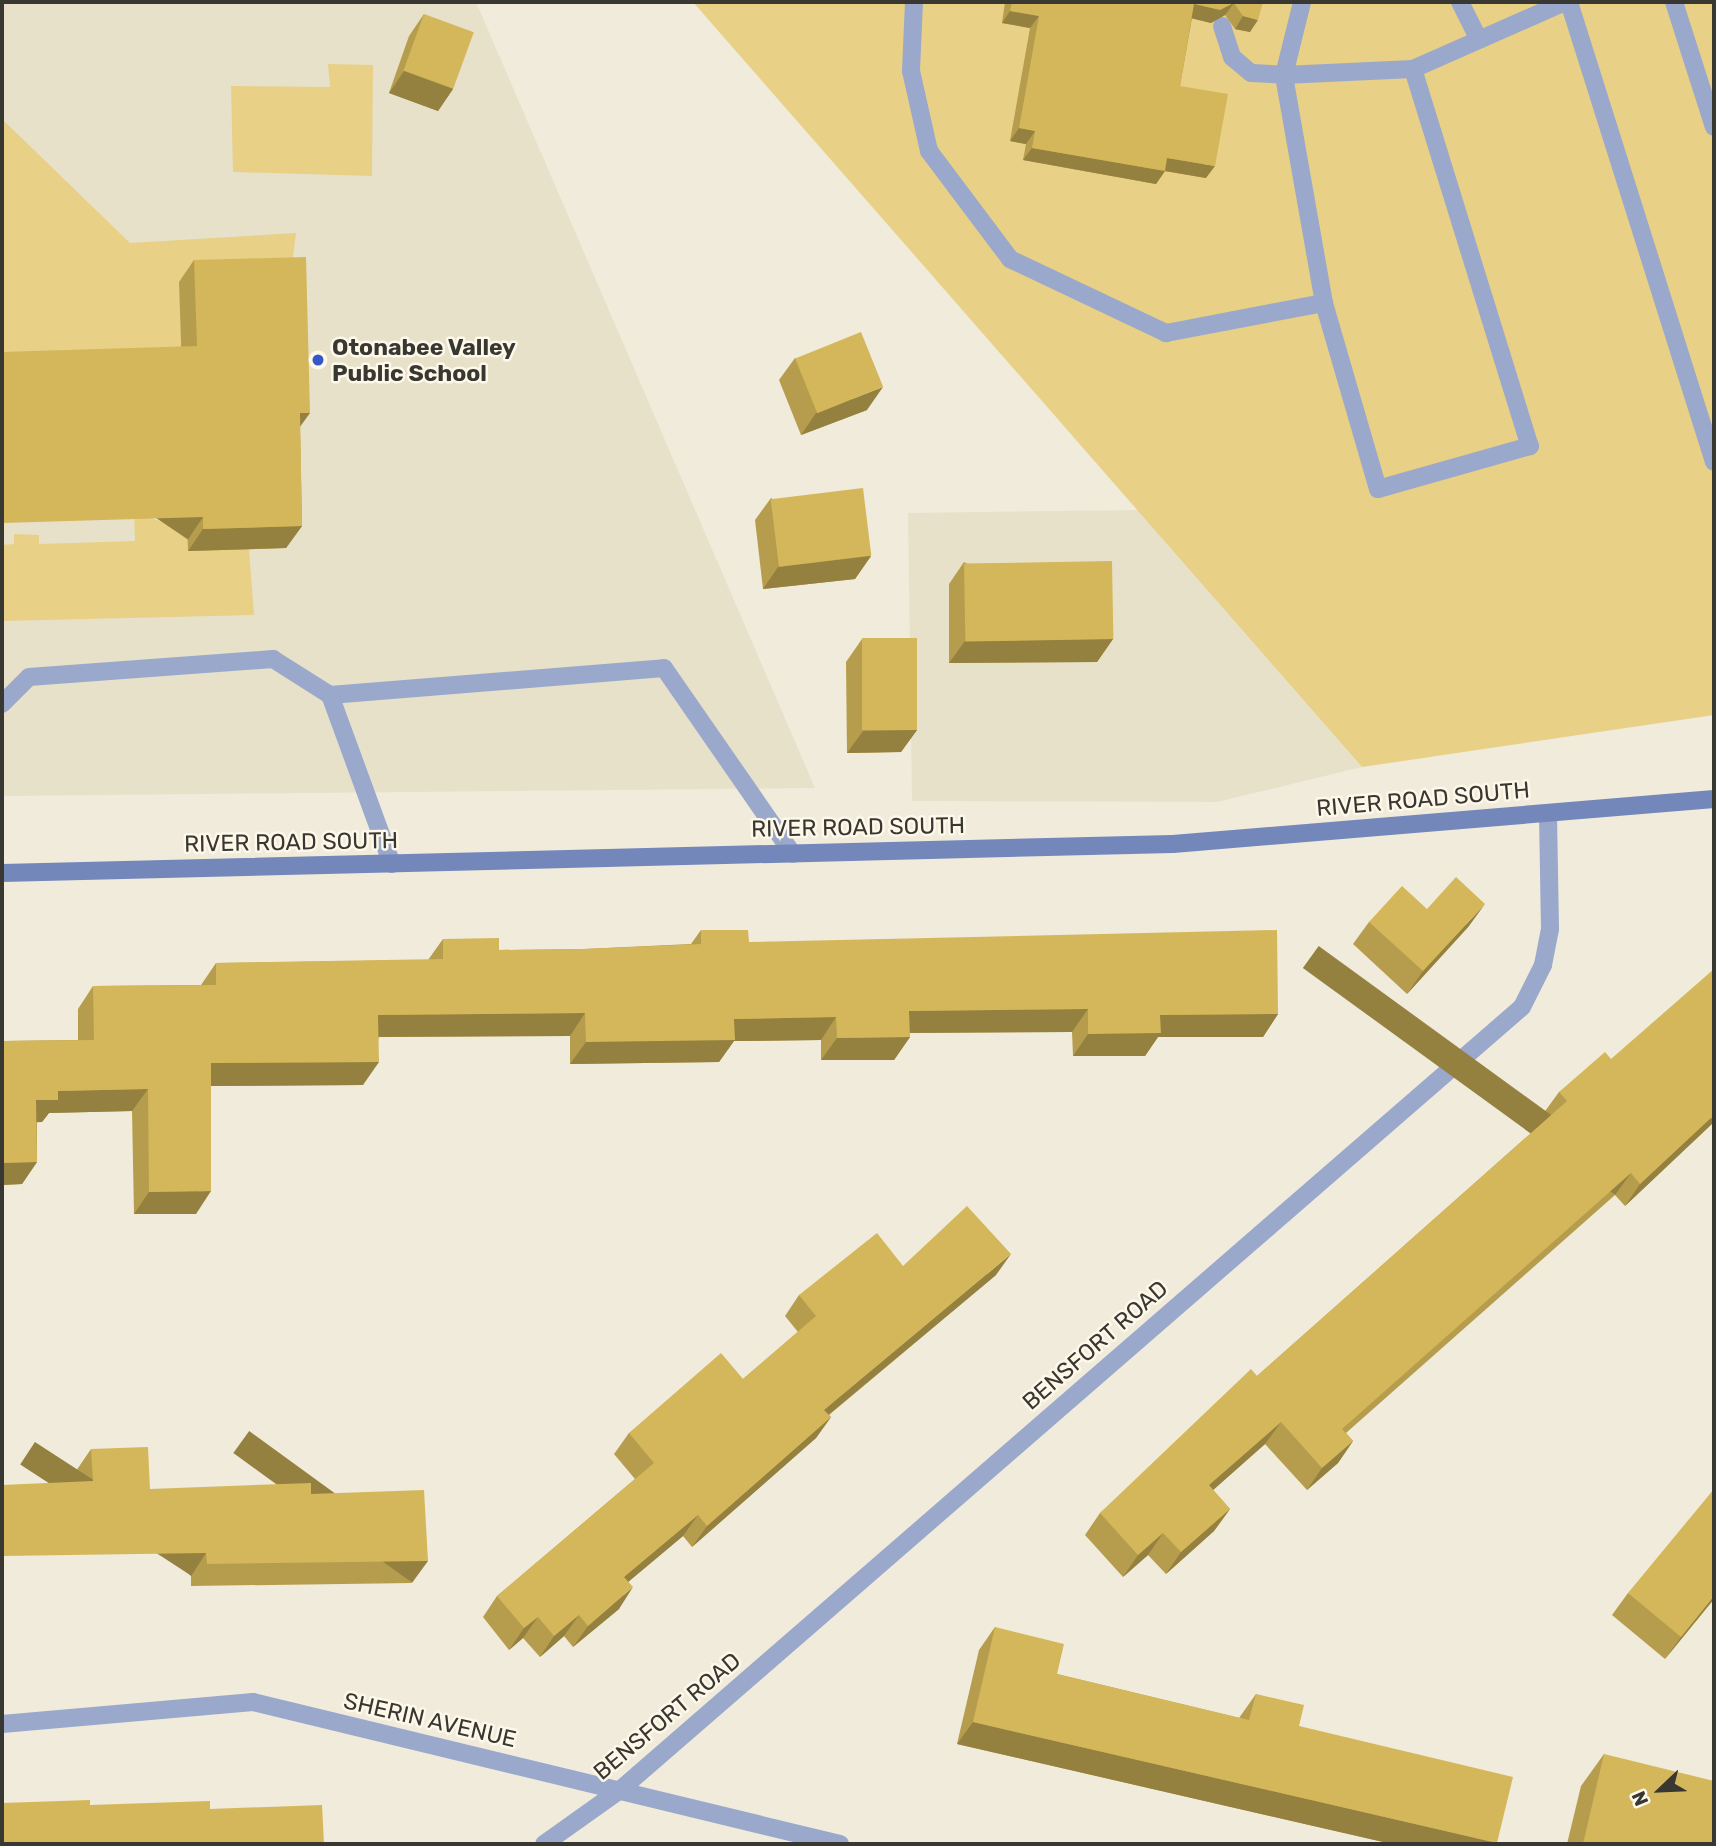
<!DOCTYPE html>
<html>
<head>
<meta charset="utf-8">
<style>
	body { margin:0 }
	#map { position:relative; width:1716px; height:1846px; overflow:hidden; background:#f0ebdb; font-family:Rubik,sans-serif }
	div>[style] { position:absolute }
	.built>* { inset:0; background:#e7e1ca }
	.green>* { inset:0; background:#e8d086 }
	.lane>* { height:18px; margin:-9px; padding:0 9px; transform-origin:9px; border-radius:9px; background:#9aa8cb }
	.street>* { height:18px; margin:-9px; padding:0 9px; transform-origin:9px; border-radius:9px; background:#9aa8cb }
	.secondary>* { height:18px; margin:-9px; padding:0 9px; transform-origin:9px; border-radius:9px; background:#7487ba }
	.wall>* { inset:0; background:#b69d4d }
	.shaded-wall>* { inset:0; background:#94803f; transform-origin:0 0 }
	.building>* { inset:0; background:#d4b75a; transform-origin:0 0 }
	.dots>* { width:19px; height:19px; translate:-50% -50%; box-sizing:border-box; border:4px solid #fdf8e9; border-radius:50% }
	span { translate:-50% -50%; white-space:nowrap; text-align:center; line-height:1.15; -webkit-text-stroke:5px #fdf8e9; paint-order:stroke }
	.poi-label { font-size:23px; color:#383731; font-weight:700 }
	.left { translate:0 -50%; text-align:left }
	.street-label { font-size:23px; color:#383731 }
	.frame { position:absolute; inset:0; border:4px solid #383731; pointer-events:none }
	.north { position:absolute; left:1625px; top:1755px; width:70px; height:70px; -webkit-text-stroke:5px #fdf8e9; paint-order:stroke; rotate:247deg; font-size:19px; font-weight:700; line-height:28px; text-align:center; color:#383731 }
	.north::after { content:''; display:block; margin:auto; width:24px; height:32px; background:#383731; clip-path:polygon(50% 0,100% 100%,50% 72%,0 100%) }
</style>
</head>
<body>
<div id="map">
	<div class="built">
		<i style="clip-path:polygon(2px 2px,476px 2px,815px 788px,2px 796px)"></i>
		<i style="clip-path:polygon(1138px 510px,1362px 767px,1217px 802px,912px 801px,908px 513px)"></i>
	</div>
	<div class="green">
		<i style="clip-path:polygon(693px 2px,1714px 2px,1714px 715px,1362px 767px)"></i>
		<i style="clip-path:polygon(328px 64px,373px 65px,372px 176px,233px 172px,231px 86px,330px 87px)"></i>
		<i style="clip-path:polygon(2px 119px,130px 243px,296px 233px,290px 279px,182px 376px,2px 374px)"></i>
		<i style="clip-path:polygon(134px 513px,249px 549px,254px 615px,2px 621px,2px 545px,14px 544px,14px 534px,39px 535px,39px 544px,135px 541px)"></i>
	</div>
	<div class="lane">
		<i style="left:914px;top:2px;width:69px;rotate:92.5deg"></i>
		<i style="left:911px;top:71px;width:82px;rotate:77.3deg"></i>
		<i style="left:929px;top:151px;width:135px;rotate:53.1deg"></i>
		<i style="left:1010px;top:259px;width:173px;rotate:25.4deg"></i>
		<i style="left:1166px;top:333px;width:161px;rotate:-10.8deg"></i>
		<i style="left:1460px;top:2px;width:42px;rotate:63.4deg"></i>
		<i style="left:1569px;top:2px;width:482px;rotate:72.5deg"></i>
		<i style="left:1674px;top:2px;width:131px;rotate:72.3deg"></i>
		<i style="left:1222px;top:26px;width:33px;rotate:72deg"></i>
		<i style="left:1232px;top:57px;width:25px;rotate:40deg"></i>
		<i style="left:1251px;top:73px;width:33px;rotate:3deg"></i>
		<i style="left:1284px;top:75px;width:75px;rotate:-76.1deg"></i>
		<i style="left:1413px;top:69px;width:395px;rotate:72.8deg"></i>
		<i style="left:1530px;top:446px;width:158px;rotate:164.2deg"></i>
		<i style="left:1378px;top:489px;width:194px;rotate:-106.2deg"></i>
		<i style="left:1324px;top:303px;width:231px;rotate:-100deg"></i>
		<i style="left:1284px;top:75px;width:129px;rotate:-2.7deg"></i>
		<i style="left:1413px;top:69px;width:166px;rotate:-23.8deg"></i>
		<i style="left:330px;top:695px;width:335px;rotate:-4.6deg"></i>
		<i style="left:664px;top:668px;width:226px;rotate:55.3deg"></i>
		<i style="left:2px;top:704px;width:38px;rotate:-45deg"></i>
		<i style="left:29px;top:677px;width:245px;rotate:-4.2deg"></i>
		<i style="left:273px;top:659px;width:67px;rotate:32.3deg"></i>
		<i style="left:330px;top:695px;width:180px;rotate:69.9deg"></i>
	</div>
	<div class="street">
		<i style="left:2px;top:1724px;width:252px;rotate:-5deg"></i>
		<i style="left:253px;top:1702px;width:604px;rotate:13.6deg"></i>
		<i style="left:544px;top:1844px;width:93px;rotate:-35.4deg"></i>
		<i style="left:620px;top:1790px;width:1194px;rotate:-40.96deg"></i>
		<i style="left:1522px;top:1007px;width:47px;rotate:-63.4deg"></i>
		<i style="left:1543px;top:965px;width:37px;rotate:-79deg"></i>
		<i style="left:1550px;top:929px;width:116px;rotate:-91deg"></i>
	</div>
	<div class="secondary">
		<i style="left:2px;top:873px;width:1171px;rotate:-1.42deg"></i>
		<i style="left:1173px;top:844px;width:543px;rotate:-4.75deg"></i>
	</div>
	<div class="wall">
		<i style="clip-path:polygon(1005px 2px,1263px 2px,1250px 32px,1235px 29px,1225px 15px,1211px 23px,1192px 18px,1180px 86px,1206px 178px,1165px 171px,1156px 184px,1023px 160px,1026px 144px,1010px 141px,1030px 28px,1002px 23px)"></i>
		<i style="clip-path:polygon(424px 14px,453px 89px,438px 111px,389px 93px,409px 36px)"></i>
		<i style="clip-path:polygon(194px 260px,300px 427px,302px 526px,286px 548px,188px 551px,179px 282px)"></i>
		<i style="clip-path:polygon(795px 358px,867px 410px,801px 435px,779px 380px)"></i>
		<i style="clip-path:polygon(771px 498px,871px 556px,855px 579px,763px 589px,755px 520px)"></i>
		<i style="clip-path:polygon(964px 562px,1113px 639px,1097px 662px,949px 663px,949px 584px)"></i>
		<i style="clip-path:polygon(862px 639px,917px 730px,901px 752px,847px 753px,846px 662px)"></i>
		<i style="clip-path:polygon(1427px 909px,1469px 926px,1407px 994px,1353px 944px,1369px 922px)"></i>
		<i style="clip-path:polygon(701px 930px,749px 942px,1278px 1014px,1263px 1037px,1158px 1037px,1145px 1056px,1073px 1056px,1072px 1032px,910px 1033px,910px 1037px,894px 1060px,821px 1060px,821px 1040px,734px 1041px,719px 1062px,570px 1064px,570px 1036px,379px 1037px,363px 1085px,211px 1086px,196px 1214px,134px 1214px,132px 1111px,49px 1113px,42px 1122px,37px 1122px,37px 1162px,22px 1184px,2px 1185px,2px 1041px,78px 1040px,78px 1009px,93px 986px,201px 985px,216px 963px,428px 960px,443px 939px,499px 950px,584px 949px,691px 944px)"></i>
		<i style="clip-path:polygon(1611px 1059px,1714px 1122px,1625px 1206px,1615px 1195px,1346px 1433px,1353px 1441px,1338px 1463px,1307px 1490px,1265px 1444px,1213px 1490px,1230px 1509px,1214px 1531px,1166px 1574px,1148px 1555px,1123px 1577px,1085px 1535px,1100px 1513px,1257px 1376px,1547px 1119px,1543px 1114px,1559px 1092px)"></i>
		<i style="clip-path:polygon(903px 1266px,996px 1275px,829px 1415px,831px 1417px,816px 1438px,692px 1547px,683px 1536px,628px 1582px,619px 1609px,573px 1647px,564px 1636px,540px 1657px,523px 1638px,509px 1650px,483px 1617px,497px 1596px,635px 1479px,614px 1454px,629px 1433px,743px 1379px,798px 1332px,785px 1316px,799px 1295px)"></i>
		<i style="clip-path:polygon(91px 1449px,150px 1489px,311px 1494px,412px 1583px,191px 1586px,191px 1576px,76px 1482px,76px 1471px)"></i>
		<i style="clip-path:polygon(1628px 1593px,1714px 1599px,1665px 1659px,1612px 1615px)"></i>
		<i style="clip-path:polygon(995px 1627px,1057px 1674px,1239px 1718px,1256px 1694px,1299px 1726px,1497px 1843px,1496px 1844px,1392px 1844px,957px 1744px,979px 1650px)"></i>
		<i style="clip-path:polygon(1604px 1754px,1714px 1844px,1567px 1844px,1581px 1786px)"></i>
	</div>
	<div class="shaded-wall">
		<i style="clip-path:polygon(1234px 3px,1225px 15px,1211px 23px,1186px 17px,1194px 4px)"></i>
		<i style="clip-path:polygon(1010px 11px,1039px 16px,1030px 28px,1002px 23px)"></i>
		<i style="clip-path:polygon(1243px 16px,1258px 20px,1250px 32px,1235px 29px)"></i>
		<i style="clip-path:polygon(404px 71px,453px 89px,438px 111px,389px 93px)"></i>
		<i style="clip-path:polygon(1019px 128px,1035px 131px,1026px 144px,1010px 141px)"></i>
		<i style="clip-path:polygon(1032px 148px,1165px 171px,1156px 184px,1023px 160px)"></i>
		<i style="clip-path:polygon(1167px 158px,1215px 166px,1206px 178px,1159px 170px)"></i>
		<i style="clip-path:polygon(883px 387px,867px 410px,801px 435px,816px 413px)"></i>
		<i style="clip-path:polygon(300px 413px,310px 413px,294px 435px)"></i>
		<i style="left:203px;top:517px;width:27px;height:201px;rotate:124deg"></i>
		<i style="clip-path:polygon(302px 526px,286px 548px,188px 551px,203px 529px)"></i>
		<i style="clip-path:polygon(871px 556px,855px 579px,763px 589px,778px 567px)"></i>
		<i style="clip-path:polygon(1113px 639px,1097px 662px,949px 663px,965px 641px)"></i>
		<i style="clip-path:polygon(917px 730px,901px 752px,847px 753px,863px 731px)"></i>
		<i style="clip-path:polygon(1485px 904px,1469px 926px,1407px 994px,1423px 971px)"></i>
		<i style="clip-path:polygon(1088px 1009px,1072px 1032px,894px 1033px,909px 1011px)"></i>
		<i style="clip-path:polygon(585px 1013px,570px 1036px,362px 1037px,378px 1015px)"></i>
		<i style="clip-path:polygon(1278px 1014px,1263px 1037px,1158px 1037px,1145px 1056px,1073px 1056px,1088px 1034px,1160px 1015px)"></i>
		<i style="clip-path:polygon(836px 1017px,821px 1040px,734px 1041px,719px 1062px,570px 1064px,586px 1042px,734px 1019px)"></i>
		<i style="clip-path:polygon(910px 1037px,894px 1060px,821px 1060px,837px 1038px)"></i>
		<i style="clip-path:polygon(379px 1062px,363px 1085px,195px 1086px,211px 1063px)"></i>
		<i style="clip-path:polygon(148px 1089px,132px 1111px,49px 1113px,42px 1122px,21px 1123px,36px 1100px,58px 1091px)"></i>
		<i style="clip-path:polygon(1714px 1115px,1714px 1122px,1625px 1206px,1640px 1184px)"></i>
		<i style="clip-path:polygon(37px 1162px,22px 1184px,2px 1185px,2px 1163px)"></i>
		<i style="left:1631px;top:1173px;width:27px;height:386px;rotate:126deg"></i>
		<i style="clip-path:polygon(211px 1191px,196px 1214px,134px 1214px,149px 1192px)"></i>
		<i style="clip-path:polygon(1011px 1254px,996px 1275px,809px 1431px,824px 1410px)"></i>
		<i style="clip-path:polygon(831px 1417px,816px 1438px,692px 1547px,707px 1526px)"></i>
		<i style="clip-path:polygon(1281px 1422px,1265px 1444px,1194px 1507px,1209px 1485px)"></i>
		<i style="clip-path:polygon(1353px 1441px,1338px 1463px,1307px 1490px,1322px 1468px)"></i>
		<i style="clip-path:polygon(1230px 1509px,1214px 1531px,1166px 1574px,1181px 1552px)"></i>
		<i style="clip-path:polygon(698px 1515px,683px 1536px,609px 1598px,624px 1577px)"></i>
		<i style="clip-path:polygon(1163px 1533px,1148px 1555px,1123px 1577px,1138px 1555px)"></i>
		<i style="left:206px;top:1553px;width:27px;height:204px;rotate:123deg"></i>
		<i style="left:428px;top:1561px;width:27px;height:221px;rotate:126deg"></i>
		<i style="clip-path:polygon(633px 1587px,619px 1609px,573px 1647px,588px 1626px)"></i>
		<i style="clip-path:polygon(1714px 1596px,1714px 1599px,1665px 1659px,1681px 1637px)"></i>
		<i style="clip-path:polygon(579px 1615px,564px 1636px,540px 1657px,554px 1636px)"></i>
		<i style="clip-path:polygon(538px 1617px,523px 1638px,509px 1650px,524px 1628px)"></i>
		<i style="clip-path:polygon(973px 1722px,1497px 1843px,1496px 1844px,1392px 1844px,957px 1744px)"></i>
	</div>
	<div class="building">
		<i style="clip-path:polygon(1012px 2px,1263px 2px,1258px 20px,1243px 16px,1234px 3px,1220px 10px,1194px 4px,1180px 86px,1228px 94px,1215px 166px,1167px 158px,1165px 171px,1032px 148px,1035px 131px,1019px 128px,1039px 16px,1010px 11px)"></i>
		<i style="left:424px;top:14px;width:53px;height:60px;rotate:20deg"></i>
		<i style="clip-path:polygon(306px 257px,310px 413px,300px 413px,302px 526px,203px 529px,203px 517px,2px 523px,2px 352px,197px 346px,194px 260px)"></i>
		<i style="left:861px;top:332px;width:59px;height:71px;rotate:68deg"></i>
		<i style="left:863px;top:488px;width:68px;height:93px;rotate:83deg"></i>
		<i style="left:1112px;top:561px;width:78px;height:148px;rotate:89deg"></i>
		<i style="left:917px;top:638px;width:92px;height:55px;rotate:90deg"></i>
		<i style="clip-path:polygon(1456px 877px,1485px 904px,1423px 971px,1369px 922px,1402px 886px,1427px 909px)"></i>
		<i style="clip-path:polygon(701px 930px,748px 930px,749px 942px,1277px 930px,1278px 1014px,1160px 1015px,1161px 1033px,1088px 1034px,1088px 1009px,909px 1011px,910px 1037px,837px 1038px,836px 1017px,734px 1019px,735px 1040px,586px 1042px,585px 1013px,378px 1015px,379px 1062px,211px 1063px,211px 1191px,149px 1192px,148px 1089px,58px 1091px,58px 1100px,36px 1100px,37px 1162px,2px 1163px,2px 1041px,94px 1040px,93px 986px,216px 985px,216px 963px,443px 959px,443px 939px,499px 938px,499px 950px,584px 949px,701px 944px)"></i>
		<i style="clip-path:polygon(1714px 969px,1714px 1115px,1640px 1184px,1631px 1173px,1342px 1429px,1353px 1441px,1322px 1468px,1281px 1422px,1209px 1485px,1230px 1509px,1181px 1552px,1163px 1533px,1138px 1555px,1100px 1513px,1251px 1369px,1257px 1376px,1567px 1101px,1559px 1092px,1605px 1052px,1611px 1059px)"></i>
		<i style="clip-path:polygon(967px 1206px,1011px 1254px,824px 1410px,831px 1417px,707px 1526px,698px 1515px,624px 1577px,633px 1587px,588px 1626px,579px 1615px,554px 1636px,538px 1617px,524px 1628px,497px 1596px,654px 1463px,629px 1433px,721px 1353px,743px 1379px,816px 1316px,799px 1295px,877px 1233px,903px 1266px)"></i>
		<i style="clip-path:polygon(148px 1447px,150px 1489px,311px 1483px,311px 1494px,424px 1490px,428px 1561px,207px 1564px,206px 1553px,2px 1556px,2px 1485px,93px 1481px,91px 1449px)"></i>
		<i style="clip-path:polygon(1714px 1489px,1714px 1596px,1681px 1637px,1628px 1593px)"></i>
		<i style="clip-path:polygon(995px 1627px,1064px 1644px,1057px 1674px,1249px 1720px,1256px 1694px,1304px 1705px,1299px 1726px,1513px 1777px,1497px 1843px,973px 1722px)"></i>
		<i style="clip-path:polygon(1604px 1754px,1714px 1781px,1714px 1844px,1583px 1844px)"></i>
		<i style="clip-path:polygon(90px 1800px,90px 1805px,210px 1801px,210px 1809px,322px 1805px,324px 1844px,2px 1844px,2px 1803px)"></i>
	</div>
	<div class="dots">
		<i style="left:318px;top:360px;background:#3756c7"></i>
	</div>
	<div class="poi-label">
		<span class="left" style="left:332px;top:360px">Otonabee Valley<br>Public School</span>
	</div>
	<div class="street-label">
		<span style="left:1423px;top:799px;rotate:-5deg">RIVER ROAD SOUTH</span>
		<span style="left:858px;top:827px;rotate:-1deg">RIVER ROAD SOUTH</span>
		<span style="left:291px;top:842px;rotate:-1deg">RIVER ROAD SOUTH</span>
		<span style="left:1095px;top:1345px;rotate:-41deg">BENSFORT ROAD</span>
		<span style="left:667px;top:1716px;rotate:-40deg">BENSFORT ROAD</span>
		<span style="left:430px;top:1720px;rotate:13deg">SHERIN AVENUE</span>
	</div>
	<div class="frame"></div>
	<div class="north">N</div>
</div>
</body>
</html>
